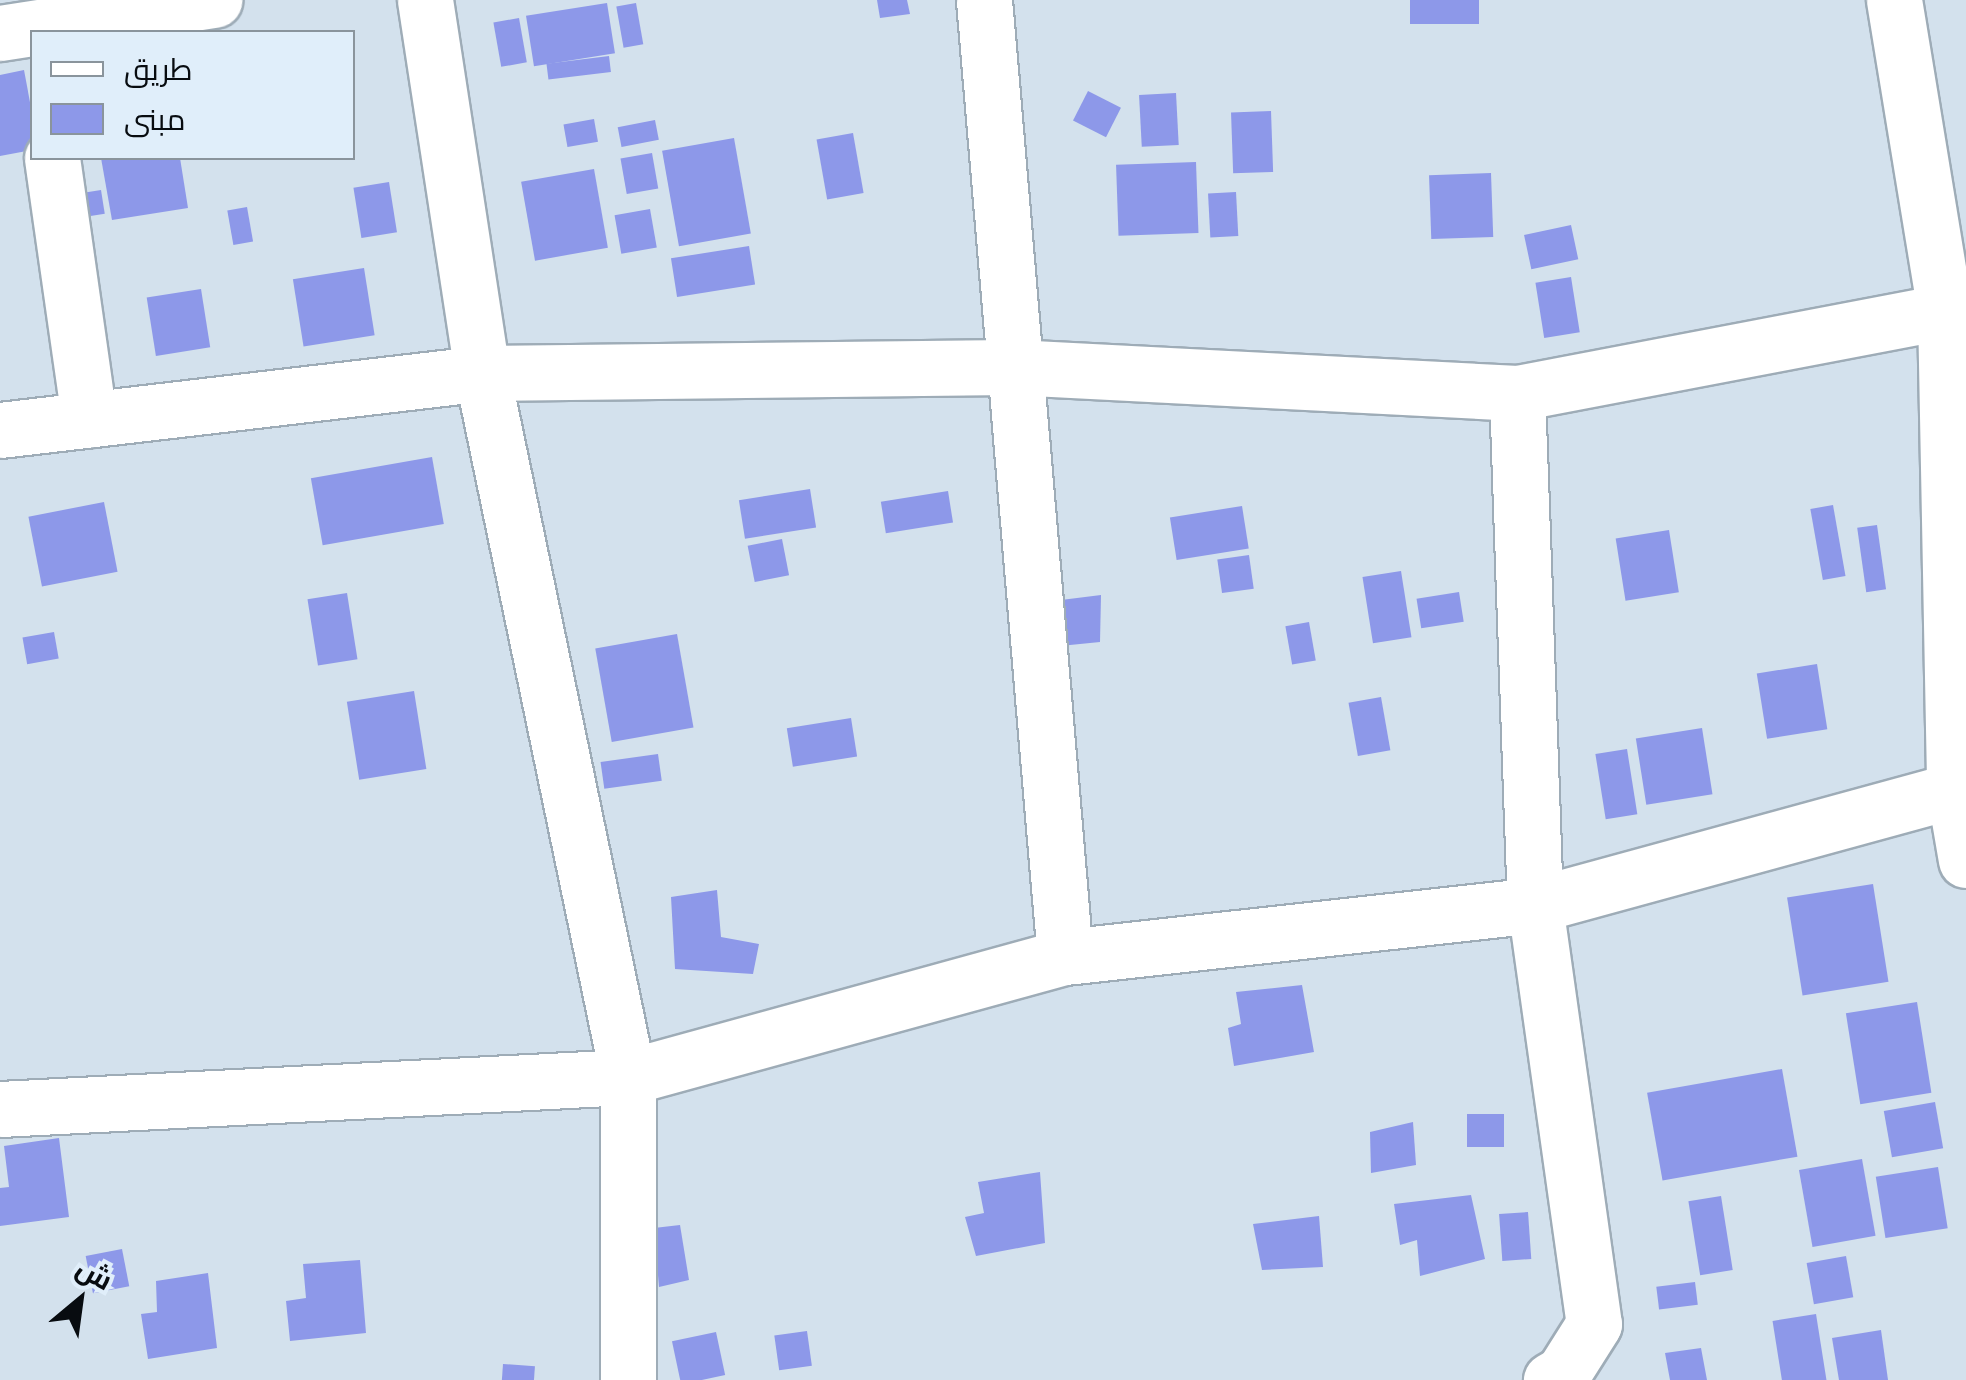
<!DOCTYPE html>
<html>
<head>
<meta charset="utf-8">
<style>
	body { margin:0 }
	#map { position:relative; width:1966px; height:1380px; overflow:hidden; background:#d3e1ed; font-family:"Asap Condensed",Cairo,sans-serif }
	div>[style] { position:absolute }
	.building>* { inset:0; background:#8d98e9; transform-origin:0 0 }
	.roads { filter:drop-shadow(2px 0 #9eacb7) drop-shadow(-2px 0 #9eacb7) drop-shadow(0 2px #9eacb7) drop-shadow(0 -2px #9eacb7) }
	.minor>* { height:55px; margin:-27.5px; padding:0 27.5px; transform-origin:27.5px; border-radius:27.5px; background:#fff }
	span { translate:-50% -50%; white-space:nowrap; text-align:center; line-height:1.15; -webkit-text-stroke:8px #e0eefa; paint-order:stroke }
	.legend { position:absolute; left:30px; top:30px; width:325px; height:130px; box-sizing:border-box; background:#e0eefa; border:2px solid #8a949c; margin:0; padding:12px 18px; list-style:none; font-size:30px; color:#080c10 }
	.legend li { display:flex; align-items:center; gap:20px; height:50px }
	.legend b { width:50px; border:2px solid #8a949c }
	.north { position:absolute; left:30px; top:1250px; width:100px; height:100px; -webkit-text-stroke:8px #e0eefa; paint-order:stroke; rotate:29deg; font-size:28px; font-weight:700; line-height:40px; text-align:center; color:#080c10 }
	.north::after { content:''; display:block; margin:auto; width:35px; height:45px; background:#080c10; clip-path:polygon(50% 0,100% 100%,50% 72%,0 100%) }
</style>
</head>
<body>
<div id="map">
	<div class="building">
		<i style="clip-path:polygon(877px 0,907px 0,910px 14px,880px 18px)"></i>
		<i style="left:1410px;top:0;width:69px;height:24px"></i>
		<i style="left:607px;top:3px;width:51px;height:82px;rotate:81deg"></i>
		<i style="left:636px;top:3px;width:42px;height:20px;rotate:80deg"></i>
		<i style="left:519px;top:18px;width:45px;height:26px;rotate:80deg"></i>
		<i style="left:609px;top:56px;width:16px;height:63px;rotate:83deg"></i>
		<i style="clip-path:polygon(24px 70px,32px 113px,32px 150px,0 156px,0 75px)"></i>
		<i style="left:1088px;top:91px;width:37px;height:33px;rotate:27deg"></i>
		<i style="left:1176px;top:93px;width:52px;height:37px;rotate:87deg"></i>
		<i style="left:1271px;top:111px;width:61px;height:40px;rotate:88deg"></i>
		<i style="left:594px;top:119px;width:23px;height:31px;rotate:80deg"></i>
		<i style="left:655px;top:120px;width:20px;height:38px;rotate:79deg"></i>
		<i style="left:853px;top:133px;width:61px;height:37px;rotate:80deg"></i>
		<i style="left:734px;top:138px;width:97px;height:73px;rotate:80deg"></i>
		<i style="left:652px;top:153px;width:36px;height:32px;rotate:80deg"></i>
		<i style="clip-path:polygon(101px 158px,180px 158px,188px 208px,112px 220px)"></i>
		<i style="left:1196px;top:162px;width:71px;height:80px;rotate:88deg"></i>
		<i style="left:594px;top:169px;width:80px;height:74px;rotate:80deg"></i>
		<i style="left:1491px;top:173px;width:64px;height:62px;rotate:88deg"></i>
		<i style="left:389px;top:182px;width:51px;height:36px;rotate:81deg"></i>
		<i style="left:101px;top:190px;width:24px;height:24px;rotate:81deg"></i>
		<i style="left:1236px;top:192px;width:44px;height:28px;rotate:87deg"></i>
		<i style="left:247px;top:207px;width:35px;height:20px;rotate:80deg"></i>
		<i style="left:650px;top:209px;width:39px;height:36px;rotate:80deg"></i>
		<i style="left:1571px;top:225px;width:35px;height:48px;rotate:78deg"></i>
		<i style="left:749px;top:246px;width:39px;height:79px;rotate:81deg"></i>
		<i style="left:364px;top:268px;width:68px;height:72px;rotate:81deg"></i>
		<i style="left:1571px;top:277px;width:56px;height:36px;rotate:81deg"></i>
		<i style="left:201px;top:289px;width:59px;height:55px;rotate:81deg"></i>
		<i style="left:432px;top:457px;width:68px;height:123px;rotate:80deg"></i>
		<i style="left:810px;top:489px;width:39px;height:72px;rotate:81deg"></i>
		<i style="left:948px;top:491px;width:32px;height:68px;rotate:81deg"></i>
		<i style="left:104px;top:502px;width:71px;height:77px;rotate:79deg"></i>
		<i style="left:1833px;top:505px;width:72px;height:23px;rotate:80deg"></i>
		<i style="left:1242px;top:506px;width:43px;height:73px;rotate:81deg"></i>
		<i style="left:1877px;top:525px;width:65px;height:20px;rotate:82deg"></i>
		<i style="left:1669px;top:530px;width:63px;height:54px;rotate:81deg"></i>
		<i style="left:782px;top:539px;width:37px;height:35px;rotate:79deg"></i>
		<i style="left:1249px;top:555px;width:34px;height:32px;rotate:82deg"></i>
		<i style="left:1401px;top:571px;width:67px;height:39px;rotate:81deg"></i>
		<i style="left:1459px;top:592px;width:30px;height:43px;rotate:81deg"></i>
		<i style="left:347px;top:593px;width:67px;height:40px;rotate:81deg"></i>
		<i style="clip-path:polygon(1101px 595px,1100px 642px,1060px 646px,1061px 600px)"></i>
		<i style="left:1309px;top:622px;width:39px;height:24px;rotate:80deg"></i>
		<i style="left:54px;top:632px;width:27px;height:32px;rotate:80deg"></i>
		<i style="left:677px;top:634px;width:95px;height:83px;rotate:80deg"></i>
		<i style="left:1817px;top:664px;width:66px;height:61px;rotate:81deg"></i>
		<i style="left:414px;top:691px;width:79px;height:68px;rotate:81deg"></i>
		<i style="left:1381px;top:697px;width:54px;height:33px;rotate:80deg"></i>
		<i style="left:851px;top:718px;width:39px;height:65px;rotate:81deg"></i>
		<i style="left:1702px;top:728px;width:67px;height:67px;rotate:81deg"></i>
		<i style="left:1627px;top:749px;width:66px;height:32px;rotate:81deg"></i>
		<i style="left:658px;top:754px;width:27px;height:58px;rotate:82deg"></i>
		<i style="left:1873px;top:884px;width:99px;height:87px;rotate:81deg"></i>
		<i style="clip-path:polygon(717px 890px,721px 937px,759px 944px,753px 974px,675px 969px,671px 897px)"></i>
		<i style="clip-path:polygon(1302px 985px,1314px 1052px,1234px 1066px,1228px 1028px,1241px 1024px,1236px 992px)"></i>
		<i style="left:1917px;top:1002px;width:92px;height:72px;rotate:81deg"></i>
		<i style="left:1782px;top:1069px;width:89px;height:137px;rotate:80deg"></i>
		<i style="left:1935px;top:1102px;width:47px;height:52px;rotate:80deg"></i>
		<i style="left:1504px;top:1114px;width:33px;height:37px;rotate:90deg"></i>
		<i style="clip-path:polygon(1413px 1122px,1416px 1165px,1371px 1173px,1370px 1132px)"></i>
		<i style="clip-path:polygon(59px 1138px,69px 1217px,0 1226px,0 1188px,9px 1187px,4px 1146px)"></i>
		<i style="left:1862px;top:1159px;width:78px;height:64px;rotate:80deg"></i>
		<i style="left:1938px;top:1167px;width:62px;height:63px;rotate:81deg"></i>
		<i style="clip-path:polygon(1040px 1172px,1045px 1243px,976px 1256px,965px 1217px,984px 1213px,978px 1182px)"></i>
		<i style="clip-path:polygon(1471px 1195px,1485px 1259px,1420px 1276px,1417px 1240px,1400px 1245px,1394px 1204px)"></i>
		<i style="left:1721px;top:1196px;width:75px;height:33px;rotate:81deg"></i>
		<i style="left:1528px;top:1212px;width:47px;height:29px;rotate:86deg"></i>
		<i style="clip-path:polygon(1319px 1216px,1323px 1267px,1262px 1270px,1253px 1224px)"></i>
		<i style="clip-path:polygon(680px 1225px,689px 1280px,659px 1287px,654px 1228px)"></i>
		<i style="left:122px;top:1249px;width:38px;height:37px;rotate:79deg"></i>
		<i style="left:1846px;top:1256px;width:42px;height:40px;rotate:80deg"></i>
		<i style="clip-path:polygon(360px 1260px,366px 1333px,290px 1341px,286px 1301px,306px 1298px,303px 1264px)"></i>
		<i style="clip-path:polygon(208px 1273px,217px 1348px,148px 1359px,141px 1314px,157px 1312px,156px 1281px)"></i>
		<i style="left:1695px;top:1282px;width:23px;height:39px;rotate:83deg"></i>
		<i style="left:1816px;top:1314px;width:67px;height:44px;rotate:81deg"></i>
		<i style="clip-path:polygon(1881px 1330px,1888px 1380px,1839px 1380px,1832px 1338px)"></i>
		<i style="left:807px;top:1331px;width:35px;height:33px;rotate:82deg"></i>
		<i style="left:716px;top:1332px;width:44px;height:45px;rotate:78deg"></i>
		<i style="clip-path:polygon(1701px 1348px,1707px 1380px,1670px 1380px,1665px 1353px)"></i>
		<i style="left:503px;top:1364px;width:32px;height:16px;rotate:4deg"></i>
	</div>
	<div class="roads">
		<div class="minor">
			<i style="left:425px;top:0;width:377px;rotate:81.3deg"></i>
			<i style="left:482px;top:373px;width:719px;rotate:78.28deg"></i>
			<i style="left:628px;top:1077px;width:303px;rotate:90deg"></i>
			<i style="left:984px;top:0;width:960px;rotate:85.16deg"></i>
			<i style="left:1894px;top:0;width:315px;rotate:80.7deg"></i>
			<i style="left:1945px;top:311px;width:479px;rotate:88.9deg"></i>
			<i style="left:1954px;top:790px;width:71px;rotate:80.3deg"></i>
			<i style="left:0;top:33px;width:217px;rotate:-8.8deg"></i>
			<i style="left:52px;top:158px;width:264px;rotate:81.9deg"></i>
			<i style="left:1517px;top:393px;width:512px;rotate:87.99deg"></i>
			<i style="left:1535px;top:905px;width:423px;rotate:82deg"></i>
			<i style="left:1594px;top:1324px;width:58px;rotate:122.3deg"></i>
			<i style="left:1563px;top:1373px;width:14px;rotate:150deg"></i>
			<i style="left:0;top:430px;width:485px;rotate:-6.7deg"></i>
			<i style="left:482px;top:373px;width:531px;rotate:-0.65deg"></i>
			<i style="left:1013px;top:367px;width:505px;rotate:2.95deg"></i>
			<i style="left:1517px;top:393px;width:457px;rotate:-10.8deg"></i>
			<i style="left:0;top:1109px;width:629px;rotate:-2.92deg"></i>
			<i style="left:628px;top:1077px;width:453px;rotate:-15.4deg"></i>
			<i style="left:1065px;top:957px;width:473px;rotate:-6.3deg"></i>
			<i style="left:1535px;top:905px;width:434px;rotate:-15.3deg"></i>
		</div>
	</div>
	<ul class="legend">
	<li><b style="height:12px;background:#fff"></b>طريق</li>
	<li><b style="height:28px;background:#8d98e9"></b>مبنى</li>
	</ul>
	<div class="north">ش</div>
</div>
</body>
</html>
